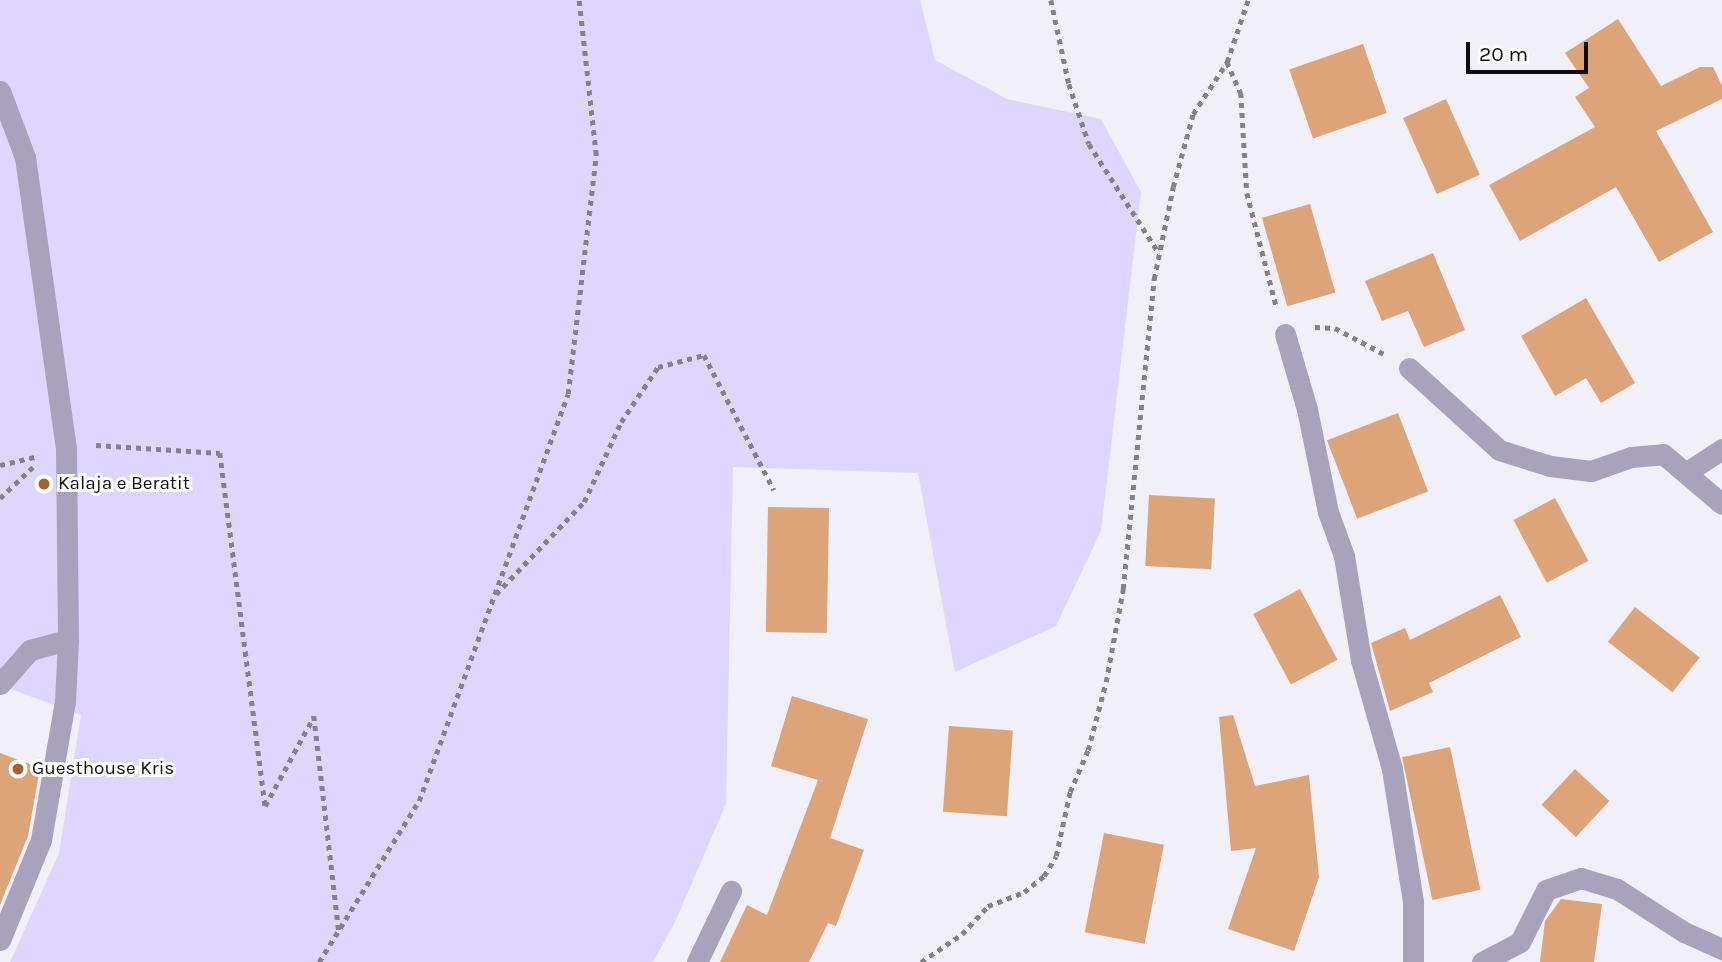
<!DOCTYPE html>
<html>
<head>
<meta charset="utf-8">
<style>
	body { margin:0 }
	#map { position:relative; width:1722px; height:962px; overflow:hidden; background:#f1eff7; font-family:Karla,sans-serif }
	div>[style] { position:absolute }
	.green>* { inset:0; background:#dfd6ff }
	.building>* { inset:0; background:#dda47a; transform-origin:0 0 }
	.path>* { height:4.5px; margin-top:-2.25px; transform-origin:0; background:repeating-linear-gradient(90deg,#838287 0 5px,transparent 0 10px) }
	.minor>* { height:21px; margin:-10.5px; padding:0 10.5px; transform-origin:10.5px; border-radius:10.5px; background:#a8a2bd }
	.dots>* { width:19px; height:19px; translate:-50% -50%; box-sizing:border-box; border:4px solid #fff; border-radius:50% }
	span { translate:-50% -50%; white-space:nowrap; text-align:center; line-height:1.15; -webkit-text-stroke:6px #fff; paint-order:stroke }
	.poi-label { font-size:19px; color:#0e0e11 }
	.left { translate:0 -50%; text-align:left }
	.scale { position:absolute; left:1466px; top:42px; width:122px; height:32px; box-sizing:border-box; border:4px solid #0e0e11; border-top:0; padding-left:9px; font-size:21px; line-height:24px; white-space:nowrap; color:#0e0e11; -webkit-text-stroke:5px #fff; paint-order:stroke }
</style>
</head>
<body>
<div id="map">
	<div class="green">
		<i style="clip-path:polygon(0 0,920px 0,935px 60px,1007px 99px,1101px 119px,1141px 192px,1101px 531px,1056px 626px,955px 672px,918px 473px,733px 467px,726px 804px,676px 920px,653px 962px,10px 962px,59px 853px,81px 715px,0 685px)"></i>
	</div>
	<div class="building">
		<i style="clip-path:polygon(1618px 19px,1661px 86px,1700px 67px,1713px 67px,1722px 86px,1722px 99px,1656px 131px,1713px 232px,1659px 262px,1616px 187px,1520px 241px,1489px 185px,1595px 127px,1575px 97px,1589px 88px,1565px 53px)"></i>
		<i style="left:1363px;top:44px;width:73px;height:78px;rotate:71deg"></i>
		<i style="left:1446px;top:99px;width:83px;height:47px;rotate:66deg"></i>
		<i style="left:1310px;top:204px;width:92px;height:50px;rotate:74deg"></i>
		<i style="clip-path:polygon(1433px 253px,1465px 330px,1424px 347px,1408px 311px,1382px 321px,1365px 281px)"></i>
		<i style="clip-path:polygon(1586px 298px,1635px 383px,1601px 403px,1586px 378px,1555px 396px,1521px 336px)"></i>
		<i style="left:1398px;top:413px;width:84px;height:76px;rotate:69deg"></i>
		<i style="left:1149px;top:495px;width:66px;height:71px;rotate:3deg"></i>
		<i style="left:1555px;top:498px;width:71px;height:47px;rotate:62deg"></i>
		<i style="left:768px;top:507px;width:61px;height:125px;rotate:1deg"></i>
		<i style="left:1300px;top:589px;width:80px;height:53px;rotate:62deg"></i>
		<i style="clip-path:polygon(1500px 595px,1521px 637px,1429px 683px,1433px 692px,1390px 711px,1371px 643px,1405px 628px,1410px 640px)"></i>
		<i style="left:1635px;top:607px;width:82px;height:44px;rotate:38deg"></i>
		<i style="clip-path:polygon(792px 696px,868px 719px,830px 838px,864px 850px,836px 926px,828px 923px,809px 962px,720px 962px,747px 905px,767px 915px,818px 780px,771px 766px)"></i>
		<i style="clip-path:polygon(1233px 715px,1255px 786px,1309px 775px,1319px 877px,1294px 951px,1228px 929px,1256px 848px,1231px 851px,1219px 717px)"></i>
		<i style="left:949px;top:726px;width:64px;height:86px;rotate:4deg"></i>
		<i style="left:1450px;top:747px;width:146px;height:49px;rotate:78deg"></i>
		<i style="clip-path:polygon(0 753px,40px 768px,28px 836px,0 905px)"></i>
		<i style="left:1575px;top:769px;width:47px;height:49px;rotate:43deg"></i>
		<i style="left:1104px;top:833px;width:61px;height:101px;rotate:11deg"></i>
		<i style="clip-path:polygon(1561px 899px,1602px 904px,1594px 962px,1540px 962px,1545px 921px)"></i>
	</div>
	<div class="path">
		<i style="left:1051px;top:0;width:86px;rotate:77.9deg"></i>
		<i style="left:1069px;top:84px;width:63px;rotate:71.6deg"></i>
		<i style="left:1089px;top:144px;width:130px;rotate:57.3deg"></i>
		<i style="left:1227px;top:62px;width:34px;rotate:66deg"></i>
		<i style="left:1241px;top:93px;width:100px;rotate:86.6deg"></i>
		<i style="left:1247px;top:193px;width:116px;rotate:75.5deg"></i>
		<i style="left:1315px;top:327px;width:20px;rotate:3deg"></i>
		<i style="left:1335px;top:328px;width:55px;rotate:28deg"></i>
		<i style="left:96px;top:445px;width:124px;rotate:3.7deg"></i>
		<i style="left:220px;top:453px;width:356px;rotate:82.7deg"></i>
		<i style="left:265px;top:806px;width:102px;rotate:-61.4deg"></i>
		<i style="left:314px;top:716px;width:217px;rotate:83.4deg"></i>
		<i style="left:0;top:465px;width:37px;rotate:-13deg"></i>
		<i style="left:0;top:498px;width:48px;rotate:-43.3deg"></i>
		<i style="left:496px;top:594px;width:127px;rotate:-46.3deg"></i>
		<i style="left:584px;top:502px;width:88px;rotate:-65.2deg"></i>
		<i style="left:621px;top:422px;width:66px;rotate:-56.1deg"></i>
		<i style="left:658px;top:367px;width:48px;rotate:-14.6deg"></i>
		<i style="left:704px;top:355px;width:152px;rotate:62.6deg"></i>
		<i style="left:319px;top:962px;width:190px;rotate:-58.2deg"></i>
		<i style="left:419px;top:801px;width:433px;rotate:-69.9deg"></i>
		<i style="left:568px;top:394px;width:241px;rotate:-83.3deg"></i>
		<i style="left:596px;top:155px;width:156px;rotate:-96.3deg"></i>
		<i style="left:921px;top:962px;width:50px;rotate:-34.3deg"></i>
		<i style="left:962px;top:934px;width:38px;rotate:-47deg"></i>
		<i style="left:988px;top:906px;width:39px;rotate:-21deg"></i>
		<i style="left:1024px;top:892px;width:26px;rotate:-39deg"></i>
		<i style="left:1044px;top:876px;width:23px;rotate:-59deg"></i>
		<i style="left:1056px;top:856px;width:66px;rotate:-77.7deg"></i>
		<i style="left:1070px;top:792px;width:46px;rotate:-66.8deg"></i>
		<i style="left:1088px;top:750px;width:70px;rotate:-75.2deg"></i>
		<i style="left:1106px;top:682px;width:95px;rotate:-79.6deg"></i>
		<i style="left:1123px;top:589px;width:312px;rotate:-84.3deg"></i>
		<i style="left:1154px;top:279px;width:94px;rotate:-78.3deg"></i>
		<i style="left:1173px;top:187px;width:76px;rotate:-74.7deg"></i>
		<i style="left:1193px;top:114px;width:62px;rotate:-56.8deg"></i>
		<i style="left:1227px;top:62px;width:65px;rotate:-71.3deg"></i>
	</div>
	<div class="minor">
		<i style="left:0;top:91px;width:71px;rotate:69.3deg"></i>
		<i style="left:25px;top:157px;width:294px;rotate:82deg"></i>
		<i style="left:66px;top:448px;width:192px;rotate:89.4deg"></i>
		<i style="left:68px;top:640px;width:61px;rotate:92.8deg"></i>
		<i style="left:65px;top:701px;width:141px;rotate:99.8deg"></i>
		<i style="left:41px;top:840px;width:108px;rotate:112.3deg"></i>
		<i style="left:1285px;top:334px;width:78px;rotate:73.7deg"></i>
		<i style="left:1307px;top:409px;width:105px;rotate:78.5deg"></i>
		<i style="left:1328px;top:512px;width:47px;rotate:70deg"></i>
		<i style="left:1344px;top:556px;width:105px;rotate:80.7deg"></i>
		<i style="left:1361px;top:660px;width:113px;rotate:74.1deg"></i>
		<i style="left:1392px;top:769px;width:135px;rotate:81deg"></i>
		<i style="left:1413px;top:902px;width:60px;rotate:90deg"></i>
		<i style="left:1409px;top:368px;width:122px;rotate:42.3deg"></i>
		<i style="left:1499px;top:450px;width:53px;rotate:17.4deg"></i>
		<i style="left:1550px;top:466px;width:41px;rotate:7deg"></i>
		<i style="left:1591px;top:471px;width:42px;rotate:-19.3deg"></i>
		<i style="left:1631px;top:457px;width:32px;rotate:-5deg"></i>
		<i style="left:1663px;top:454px;width:77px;rotate:40.3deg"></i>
		<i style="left:1687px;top:472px;width:42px;rotate:-33.3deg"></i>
		<i style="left:0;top:684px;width:45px;rotate:-48.6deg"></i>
		<i style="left:30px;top:650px;width:39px;rotate:-15deg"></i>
		<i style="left:697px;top:962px;width:79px;rotate:-64.4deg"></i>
		<i style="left:1482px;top:962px;width:43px;rotate:-27.8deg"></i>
		<i style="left:1520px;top:942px;width:58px;rotate:-63.4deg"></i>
		<i style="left:1546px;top:890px;width:37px;rotate:-19deg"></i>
		<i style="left:1581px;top:878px;width:38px;rotate:17deg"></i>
		<i style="left:1617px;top:889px;width:80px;rotate:32.7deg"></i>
		<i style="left:1684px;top:932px;width:42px;rotate:24.1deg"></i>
	</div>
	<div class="dots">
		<i style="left:44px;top:484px;background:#a4632e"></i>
		<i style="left:18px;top:769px;background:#a4632e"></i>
	</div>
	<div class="poi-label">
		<span class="left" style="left:58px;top:484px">Kalaja e Beratit</span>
		<span class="left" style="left:32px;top:769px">Guesthouse Kris</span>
	</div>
	<div class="scale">20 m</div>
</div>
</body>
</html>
